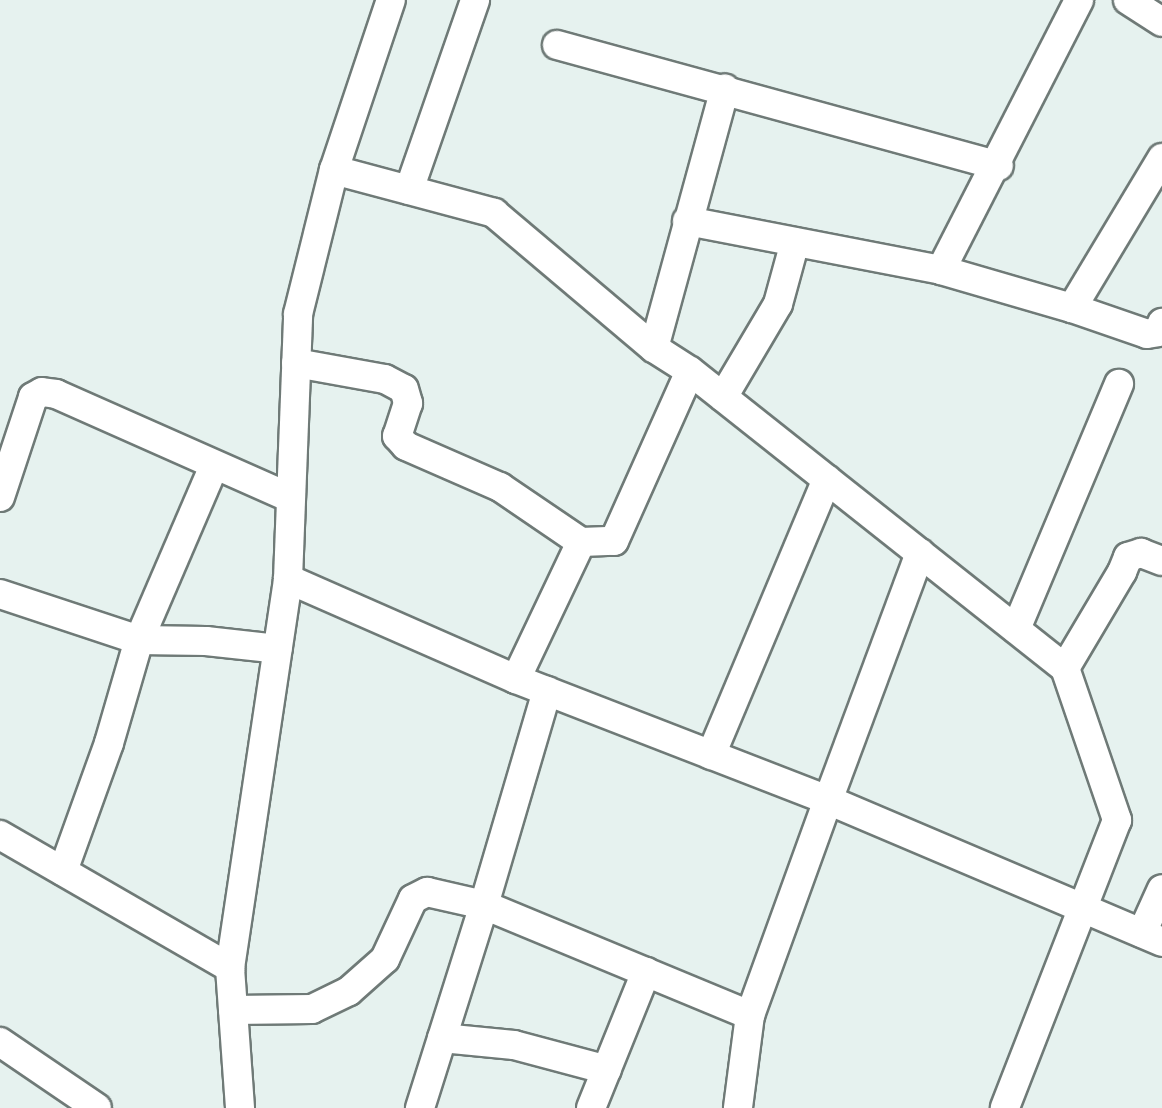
<!DOCTYPE html>
<html>
<head>
<meta charset="utf-8">
<style>
	body { margin:0 }
	#map { position:relative; width:1162px; height:1108px; overflow:hidden; background:#e6f2ef; font-family:"Archivo Narrow",sans-serif }
	div>[style] { position:absolute }
	.roads { filter:drop-shadow(2px 0 #6f7a77) drop-shadow(-2px 0 #6f7a77) drop-shadow(0 2px #6f7a77) drop-shadow(0 -2px #6f7a77) }
	.street>* { height:28px; margin:-14px; padding:0 14px; transform-origin:14px; border-radius:14px; background:#fff }
	span { translate:-50% -50%; white-space:nowrap; text-align:center; line-height:1.15; -webkit-text-stroke:5px #e6f2ef; paint-order:stroke }
</style>
</head>
<body>
<div id="map">
	<div class="roads">
		<div class="street">
			<i style="left:1128px;top:0;width:40px;rotate:32.9deg"></i>
			<i style="left:557px;top:45px;width:458px;rotate:15.3deg"></i>
			<i style="left:334px;top:170px;width:179px;rotate:-71.5deg"></i>
			<i style="left:409px;top:190px;width:201px;rotate:-70.8deg"></i>
			<i style="left:687px;top:221px;width:259px;rotate:10.9deg"></i>
			<i style="left:941px;top:270px;width:136px;rotate:16.2deg"></i>
			<i style="left:1072px;top:308px;width:79px;rotate:19.1deg"></i>
			<i style="left:1147px;top:334px;width:11px;rotate:-10deg"></i>
			<i style="left:1158px;top:332px;width:10px;rotate:-66deg"></i>
			<i style="left:941px;top:270px;width:303px;rotate:-62.9deg"></i>
			<i style="left:1072px;top:308px;width:175px;rotate:-59deg"></i>
			<i style="left:296px;top:363px;width:90px;rotate:10.2deg"></i>
			<i style="left:385px;top:379px;width:21px;rotate:28deg"></i>
			<i style="left:404px;top:389px;width:15px;rotate:74deg"></i>
			<i style="left:408px;top:403px;width:35px;rotate:108deg"></i>
			<i style="left:397px;top:436px;width:13px;rotate:48deg"></i>
			<i style="left:406px;top:446px;width:103px;rotate:23.6deg"></i>
			<i style="left:500px;top:487px;width:98px;rotate:34.2deg"></i>
			<i style="left:690px;top:371px;width:478px;rotate:38.4deg"></i>
			<i style="left:1065px;top:668px;width:161px;rotate:71.1deg"></i>
			<i style="left:1117px;top:820px;width:309px;rotate:111.3deg"></i>
			<i style="left:723px;top:397px;width:108px;rotate:-59.4deg"></i>
			<i style="left:778px;top:304px;width:64px;rotate:-74.7deg"></i>
			<i style="left:0;top:497px;width:105px;rotate:-71.7deg"></i>
			<i style="left:33px;top:397px;width:10px;rotate:-29deg"></i>
			<i style="left:42px;top:392px;width:14px;rotate:8deg"></i>
			<i style="left:56px;top:394px;width:257px;rotate:23.9deg"></i>
			<i style="left:920px;top:553px;width:264px;rotate:110.4deg"></i>
			<i style="left:828px;top:800px;width:363px;rotate:23deg"></i>
			<i style="left:288px;top:579px;width:265px;rotate:-87.8deg"></i>
			<i style="left:298px;top:314px;width:148px;rotate:-76deg"></i>
			<i style="left:334px;top:170px;width:166px;rotate:15deg"></i>
			<i style="left:494px;top:213px;width:209px;rotate:40.2deg"></i>
			<i style="left:654px;top:348px;width:269px;rotate:-74.7deg"></i>
			<i style="left:0;top:594px;width:146px;rotate:18.3deg"></i>
			<i style="left:139px;top:640px;width:67px;rotate:0.9deg"></i>
			<i style="left:206px;top:641px;width:72px;rotate:6.3deg"></i>
			<i style="left:1016px;top:629px;width:266px;rotate:-67.2deg"></i>
			<i style="left:1065px;top:668px;width:112px;rotate:-59.3deg"></i>
			<i style="left:1122px;top:572px;width:16px;rotate:-68deg"></i>
			<i style="left:1128px;top:557px;width:14px;rotate:-17deg"></i>
			<i style="left:1141px;top:553px;width:22px;rotate:21deg"></i>
			<i style="left:516px;top:679px;width:152px;rotate:-64.6deg"></i>
			<i style="left:581px;top:542px;width:33px;rotate:-2deg"></i>
			<i style="left:614px;top:541px;width:186px;rotate:-65.9deg"></i>
			<i style="left:690px;top:371px;width:43px;rotate:-147.4deg"></i>
			<i style="left:547px;top:691px;width:223px;rotate:106.4deg"></i>
			<i style="left:484px;top:905px;width:288px;rotate:22.5deg"></i>
			<i style="left:711px;top:755px;width:299px;rotate:-67.2deg"></i>
			<i style="left:0;top:835px;width:266px;rotate:30deg"></i>
			<i style="left:230px;top:968px;width:393px;rotate:-81.5deg"></i>
			<i style="left:288px;top:579px;width:249px;rotate:23.7deg"></i>
			<i style="left:516px;top:679px;width:335px;rotate:21.2deg"></i>
			<i style="left:828px;top:800px;width:229px;rotate:109.9deg"></i>
			<i style="left:750px;top:1015px;width:94px;rotate:97.4deg"></i>
			<i style="left:63px;top:871px;width:136px;rotate:-70.2deg"></i>
			<i style="left:109px;top:743px;width:107px;rotate:-73.8deg"></i>
			<i style="left:139px;top:640px;width:189px;rotate:-66.7deg"></i>
			<i style="left:1142px;top:933px;width:48px;rotate:-65.6deg"></i>
			<i style="left:230px;top:968px;width:140px;rotate:85.9deg"></i>
			<i style="left:233px;top:1010px;width:79px;rotate:-0.7deg"></i>
			<i style="left:312px;top:1009px;width:41px;rotate:-25.9deg"></i>
			<i style="left:349px;top:991px;width:48px;rotate:-41.6deg"></i>
			<i style="left:385px;top:959px;width:66px;rotate:-65deg"></i>
			<i style="left:413px;top:899px;width:16px;rotate:-27deg"></i>
			<i style="left:427px;top:892px;width:58px;rotate:12.8deg"></i>
			<i style="left:484px;top:905px;width:213px;rotate:107.5deg"></i>
			<i style="left:442px;top:1038px;width:72px;rotate:5.6deg"></i>
			<i style="left:514px;top:1045px;width:96px;rotate:15deg"></i>
			<i style="left:0;top:1042px;width:117px;rotate:34.2deg"></i>
			<i style="left:591px;top:1108px;width:147px;rotate:-68deg"></i>
		</div>
	</div>
</div>
</body>
</html>
